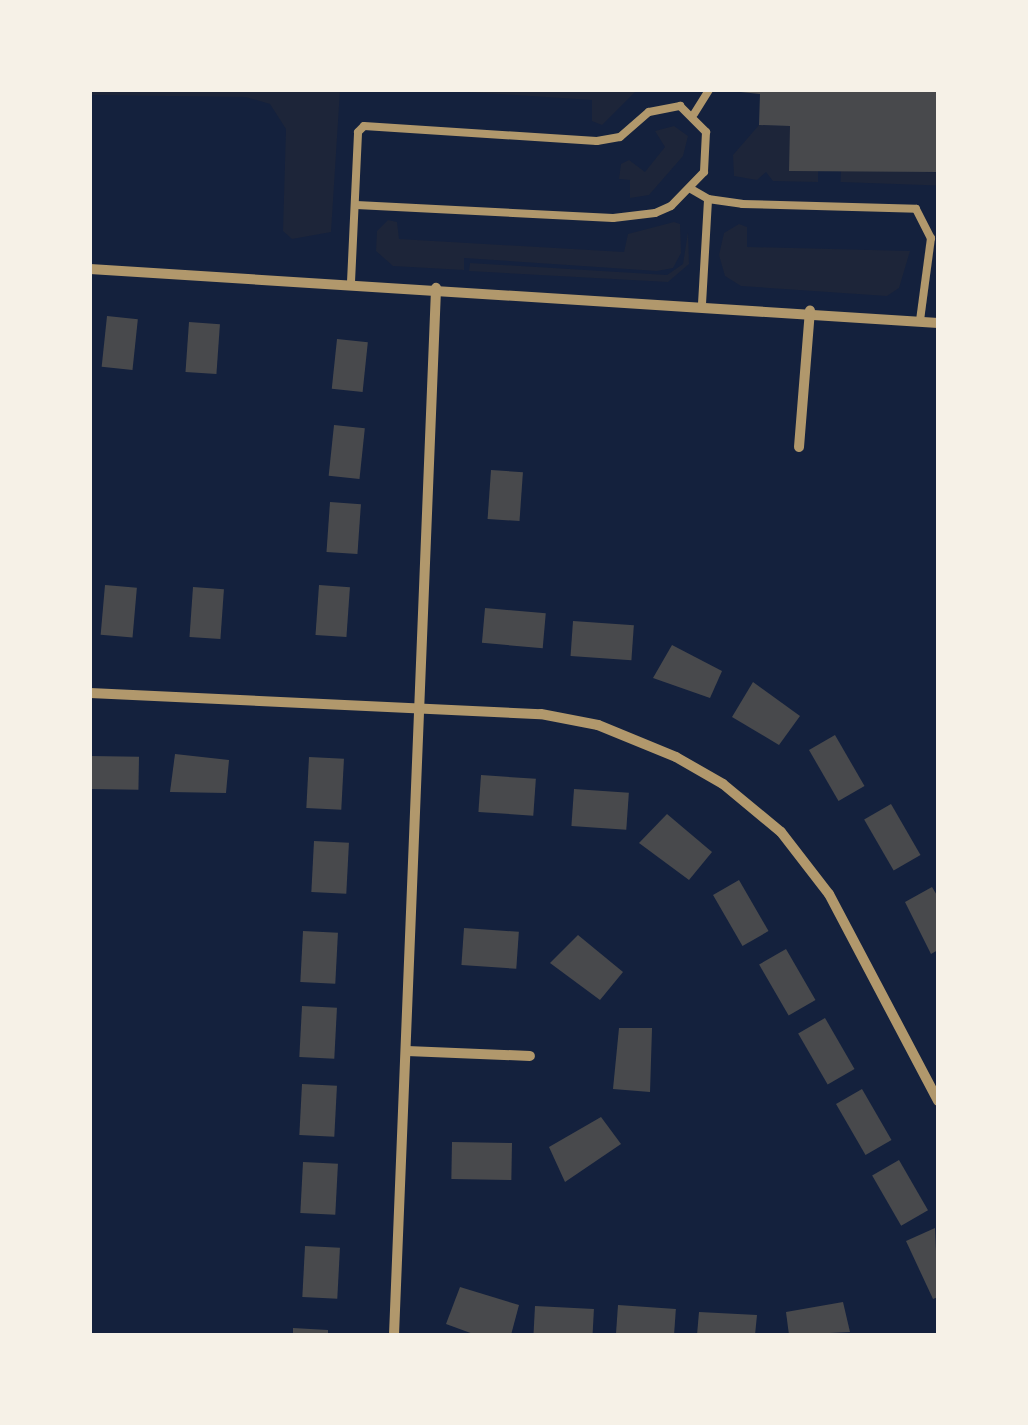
<!DOCTYPE html>
<html>
<head>
<meta charset="utf-8">
<style>
	body { margin:0 }
	#map { position:relative; width:1028px; height:1425px; overflow:hidden; background:#14213d; font-family:"Asap Condensed",sans-serif }
	div>[style] { position:absolute }
	.green>* { inset:0; background:#1d2539; transform-origin:0 0 }
	.building>* { inset:0; background:#48494c; transform-origin:0 0 }
	.service>* { height:8px; margin:-4px; padding:0 4px; transform-origin:4px; border-radius:4px; background:#b1986c }
	.minor>* { height:10px; margin:-5px; padding:0 5px; transform-origin:5px; border-radius:5px; background:#b1986c }
	span { translate:-50% -50%; white-space:nowrap; text-align:center; line-height:1.15; -webkit-text-stroke:8px #f6f1e7; paint-order:stroke }
	.frame { position:absolute; inset:0; border:92px solid #f6f1e7; pointer-events:none }
</style>
</head>
<body>
<div id="map">
	<div class="green">
		<i style="clip-path:polygon(90px 90px,340px 90px,331px 232px,292px 239px,283px 231px,286px 129px,270px 104px,246px 97px,90px 95px)"></i>
		<i style="clip-path:polygon(437px 90px,637px 90px,602px 125px,592px 121px,592px 100px)"></i>
		<i style="clip-path:polygon(759px 125px,790px 126px,818px 171px,818px 182px,773px 181px,766px 172px,757px 180px,734px 176px,733px 155px)"></i>
		<i style="clip-path:polygon(674px 126px,688px 136px,683px 156px,649px 195px,630px 198px,630px 180px,619px 179px,621px 164px,629px 160px,645px 172px,665px 147px,655px 131px)"></i>
		<i style="left:841px;top:169px;width:97px;height:13px;rotate:2deg"></i>
		<i style="clip-path:polygon(388px 220px,397px 222px,399px 239px,624px 252px,628px 234px,674px 222px,680px 224px,681px 253px,673px 268px,657px 271px,464px 258px,464px 270px,393px 266px,376px 251px,377px 231px)"></i>
		<i style="clip-path:polygon(739px 224px,747px 227px,747px 247px,910px 251px,899px 288px,887px 296px,741px 286px,725px 276px,719px 255px,724px 233px)"></i>
		<i style="clip-path:polygon(688px 232px,689px 264px,668px 282px,469px 271px,470px 263px,667px 275px,683px 264px)"></i>
	</div>
	<div class="building">
		<i style="clip-path:polygon(721px 90px,938px 90px,938px 172px,789px 171px,790px 126px,759px 125px,760px 94px)"></i>
		<i style="left:107px;top:316px;width:31px;height:51px;rotate:6deg"></i>
		<i style="left:189px;top:322px;width:31px;height:50px;rotate:4deg"></i>
		<i style="left:337px;top:339px;width:31px;height:50px;rotate:6deg"></i>
		<i style="left:334px;top:425px;width:31px;height:51px;rotate:6deg"></i>
		<i style="left:491px;top:470px;width:32px;height:49px;rotate:4deg"></i>
		<i style="left:330px;top:502px;width:31px;height:50px;rotate:4deg"></i>
		<i style="left:105px;top:585px;width:32px;height:50px;rotate:5deg"></i>
		<i style="left:319px;top:585px;width:31px;height:50px;rotate:4deg"></i>
		<i style="left:193px;top:587px;width:31px;height:50px;rotate:4deg"></i>
		<i style="left:485px;top:608px;width:61px;height:35px;rotate:5deg"></i>
		<i style="left:573px;top:621px;width:61px;height:35px;rotate:4deg"></i>
		<i style="clip-path:polygon(672px 645px,722px 671px,710px 698px,653px 678px)"></i>
		<i style="clip-path:polygon(753px 682px,800px 716px,779px 745px,732px 717px)"></i>
		<i style="left:835px;top:735px;width:59px;height:30px;rotate:60deg"></i>
		<i style="clip-path:polygon(175px 754px,229px 760px,226px 793px,170px 792px)"></i>
		<i style="left:90px;top:756px;width:49px;height:33px;rotate:1deg"></i>
		<i style="left:309px;top:757px;width:35px;height:51px;rotate:3deg"></i>
		<i style="left:481px;top:775px;width:55px;height:37px;rotate:4deg"></i>
		<i style="left:574px;top:789px;width:55px;height:37px;rotate:4deg"></i>
		<i style="left:891px;top:804px;width:59px;height:31px;rotate:60deg"></i>
		<i style="clip-path:polygon(667px 814px,712px 852px,689px 880px,639px 843px)"></i>
		<i style="left:314px;top:841px;width:35px;height:51px;rotate:3deg"></i>
		<i style="left:739px;top:880px;width:59px;height:30px;rotate:60deg"></i>
		<i style="clip-path:polygon(932px 887px,938px 897px,938px 950px,931px 954px,905px 902px)"></i>
		<i style="left:464px;top:928px;width:55px;height:37px;rotate:4deg"></i>
		<i style="left:303px;top:931px;width:35px;height:51px;rotate:3deg"></i>
		<i style="clip-path:polygon(578px 935px,623px 972px,600px 1000px,550px 963px)"></i>
		<i style="left:786px;top:949px;width:59px;height:31px;rotate:60deg"></i>
		<i style="left:302px;top:1006px;width:35px;height:51px;rotate:3deg"></i>
		<i style="left:825px;top:1018px;width:59px;height:31px;rotate:60deg"></i>
		<i style="clip-path:polygon(619px 1028px,652px 1028px,650px 1092px,613px 1089px)"></i>
		<i style="left:302px;top:1084px;width:35px;height:51px;rotate:3deg"></i>
		<i style="left:862px;top:1089px;width:59px;height:30px;rotate:60deg"></i>
		<i style="clip-path:polygon(601px 1117px,621px 1144px,565px 1182px,549px 1147px)"></i>
		<i style="left:452px;top:1142px;width:60px;height:37px;rotate:1deg"></i>
		<i style="left:899px;top:1160px;width:58px;height:31px;rotate:60deg"></i>
		<i style="left:303px;top:1162px;width:35px;height:51px;rotate:3deg"></i>
		<i style="clip-path:polygon(935px 1228px,938px 1297px,933px 1299px,906px 1241px)"></i>
		<i style="left:305px;top:1246px;width:35px;height:51px;rotate:3deg"></i>
		<i style="clip-path:polygon(460px 1287px,519px 1305px,511px 1335px,476px 1335px,446px 1324px)"></i>
		<i style="clip-path:polygon(843px 1302px,850px 1332px,789px 1335px,786px 1312px)"></i>
		<i style="left:618px;top:1305px;width:58px;height:30px;rotate:4deg"></i>
		<i style="left:535px;top:1306px;width:59px;height:29px;rotate:3deg"></i>
		<i style="clip-path:polygon(699px 1312px,757px 1315px,755px 1335px,697px 1335px)"></i>
		<i style="clip-path:polygon(293px 1328px,328px 1330px,328px 1335px,293px 1335px)"></i>
	</div>
	<div class="service">
		<i style="left:694px;top:114px;width:28px;rotate:-58deg"></i>
		<i style="left:691px;top:189px;width:20px;rotate:30deg"></i>
		<i style="left:708px;top:199px;width:34px;rotate:8deg"></i>
		<i style="left:742px;top:204px;width:174px;rotate:1.6deg"></i>
		<i style="left:916px;top:209px;width:33px;rotate:63deg"></i>
		<i style="left:931px;top:238px;width:83px;rotate:97.6deg"></i>
		<i style="left:351px;top:282px;width:150px;rotate:-87.3deg"></i>
		<i style="left:358px;top:132px;width:8px;rotate:-45deg"></i>
		<i style="left:364px;top:126px;width:233px;rotate:3.7deg"></i>
		<i style="left:597px;top:141px;width:23px;rotate:-10deg"></i>
		<i style="left:620px;top:137px;width:38px;rotate:-41deg"></i>
		<i style="left:649px;top:112px;width:32px;rotate:-11deg"></i>
		<i style="left:680px;top:106px;width:37px;rotate:45deg"></i>
		<i style="left:706px;top:132px;width:40px;rotate:92.9deg"></i>
		<i style="left:704px;top:172px;width:47px;rotate:134.1deg"></i>
		<i style="left:671px;top:206px;width:17px;rotate:156deg"></i>
		<i style="left:655px;top:213px;width:42px;rotate:173.2deg"></i>
		<i style="left:613px;top:218px;width:257px;rotate:-177.1deg"></i>
		<i style="left:702px;top:304px;width:105px;rotate:-86.7deg"></i>
	</div>
	<div class="minor">
		<i style="left:90px;top:269px;width:850px;rotate:3.64deg"></i>
		<i style="left:799px;top:447px;width:137px;rotate:-85.4deg"></i>
		<i style="left:90px;top:693px;width:451px;rotate:2.7deg"></i>
		<i style="left:541px;top:714px;width:58px;rotate:10.9deg"></i>
		<i style="left:598px;top:725px;width:84px;rotate:22.3deg"></i>
		<i style="left:676px;top:757px;width:54px;rotate:29.9deg"></i>
		<i style="left:723px;top:784px;width:75px;rotate:39.6deg"></i>
		<i style="left:781px;top:832px;width:78px;rotate:52.3deg"></i>
		<i style="left:829px;top:894px;width:234px;rotate:62.2deg"></i>
		<i style="left:407px;top:1051px;width:123px;rotate:2.3deg"></i>
		<i style="left:394px;top:1335px;width:1048px;rotate:-87.7deg"></i>
	</div>
	<div class="frame"></div>
</div>
</body>
</html>
